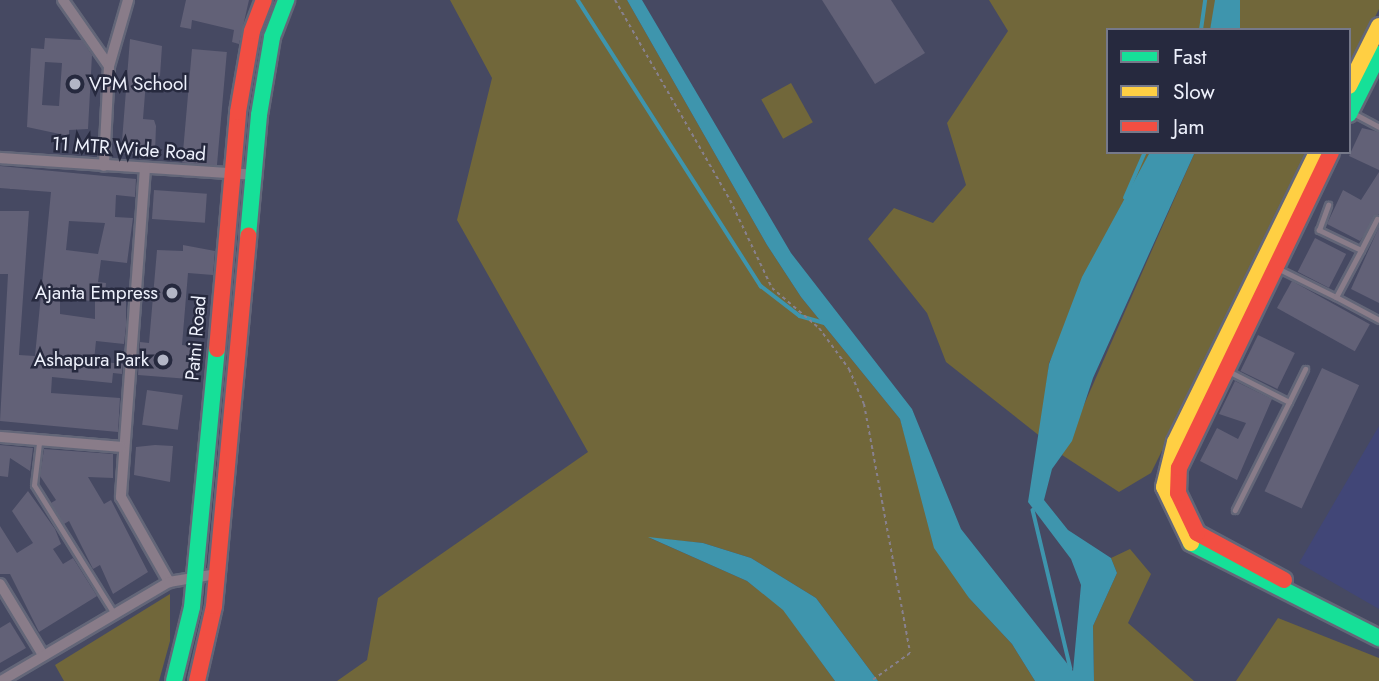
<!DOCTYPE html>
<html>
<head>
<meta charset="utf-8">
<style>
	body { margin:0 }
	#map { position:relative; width:1379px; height:681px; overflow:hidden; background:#464962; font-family:Jost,sans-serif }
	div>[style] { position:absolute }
	.built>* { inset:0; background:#414677 }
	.green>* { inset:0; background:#71673a; transform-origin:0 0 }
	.water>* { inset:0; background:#3e95ad }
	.stream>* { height:3.5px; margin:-1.75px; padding:0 1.75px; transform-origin:1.75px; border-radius:1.75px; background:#3e95ad }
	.building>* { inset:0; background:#626177; transform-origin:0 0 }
	.path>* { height:2px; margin-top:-1px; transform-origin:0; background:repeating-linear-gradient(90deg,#88818e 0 3.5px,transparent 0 7px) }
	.roads { filter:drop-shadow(2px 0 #636678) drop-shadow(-2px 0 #636678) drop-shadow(0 2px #636678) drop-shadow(0 -2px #636678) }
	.lane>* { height:5px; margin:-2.5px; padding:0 2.5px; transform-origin:2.5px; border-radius:2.5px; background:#897c89 }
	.street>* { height:10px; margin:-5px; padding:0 5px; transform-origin:5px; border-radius:5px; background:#897c89 }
	.fast>* { height:16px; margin:-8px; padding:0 8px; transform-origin:8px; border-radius:8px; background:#16e098 }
	.slow>* { height:16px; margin:-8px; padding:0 8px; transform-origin:8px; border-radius:8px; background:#ffcf43 }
	.jam>* { height:16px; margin:-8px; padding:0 8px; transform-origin:8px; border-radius:8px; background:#f24e42 }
	.dots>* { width:19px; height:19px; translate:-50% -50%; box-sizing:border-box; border:4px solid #26293e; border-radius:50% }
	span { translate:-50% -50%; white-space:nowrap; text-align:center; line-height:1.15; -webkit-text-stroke:5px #26293e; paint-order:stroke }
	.poi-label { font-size:19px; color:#eef1fc }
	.left { translate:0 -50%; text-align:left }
	.right { translate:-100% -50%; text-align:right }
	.street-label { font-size:19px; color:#eef1fc }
	.legend { position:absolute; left:1106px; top:28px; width:245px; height:126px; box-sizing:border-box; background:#26293e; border:2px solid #76798a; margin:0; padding:9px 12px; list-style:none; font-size:21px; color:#eef1fc }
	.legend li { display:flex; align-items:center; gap:14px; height:35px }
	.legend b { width:35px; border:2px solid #76798a }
</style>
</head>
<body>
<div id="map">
	<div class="built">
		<i style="clip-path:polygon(1379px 426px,1379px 609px,1299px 563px)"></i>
	</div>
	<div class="green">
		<i style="clip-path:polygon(450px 0,627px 0,767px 245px,801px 297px,900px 419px,919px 482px,969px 598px,1012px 644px,1035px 681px,878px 681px,816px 598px,751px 558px,703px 543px,650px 538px,747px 581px,783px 609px,835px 681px,337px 681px,367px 660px,378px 598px,588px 452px,457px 220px,492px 78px)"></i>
		<i style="clip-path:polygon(989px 0,1215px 0,1216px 6px,1210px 30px,1108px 30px,1108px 152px,1150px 152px,1049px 363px,1041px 437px,946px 362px,927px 313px,868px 239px,894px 208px,933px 223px,966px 185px,947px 123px,1008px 31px)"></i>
		<i style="clip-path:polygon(1240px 0,1379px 0,1379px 9px,1349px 69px,1349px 30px,1240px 30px)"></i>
		<i style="left:791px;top:83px;width:45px;height:34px;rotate:61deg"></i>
		<i style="clip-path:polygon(1195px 152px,1309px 152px,1151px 473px,1119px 492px,1062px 455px)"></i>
		<i style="clip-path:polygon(1130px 549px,1151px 574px,1128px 623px,1194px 681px,1094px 681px,1093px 626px,1117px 573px,1111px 558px)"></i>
		<i style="clip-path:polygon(170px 594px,170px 641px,159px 681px,64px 681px,55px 665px)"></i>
		<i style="clip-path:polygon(1278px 618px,1379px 658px,1379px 681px,1236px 681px)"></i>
	</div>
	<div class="water">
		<i style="clip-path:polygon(627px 0,642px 0,791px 253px,912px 409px,961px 529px,1073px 671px,1081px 585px,1071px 559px,1028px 502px,1049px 364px,1082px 277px,1150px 152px,1195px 152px,1093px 378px,1072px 441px,1052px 469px,1044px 500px,1068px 530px,1111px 558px,1117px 573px,1093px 626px,1094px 681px,1035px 681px,1012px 644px,969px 598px,934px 548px,900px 419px,801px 297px,767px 245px)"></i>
		<i style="clip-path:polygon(1215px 0,1240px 0,1240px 30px,1210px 30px)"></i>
		<i style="clip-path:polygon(648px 537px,703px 543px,751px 558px,816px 598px,878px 681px,835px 681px,783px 610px,747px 581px)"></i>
	</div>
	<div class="stream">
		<i style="left:578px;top:0;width:340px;rotate:57.4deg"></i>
		<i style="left:761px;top:286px;width:49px;rotate:37.6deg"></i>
		<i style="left:800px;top:316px;width:26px;rotate:16deg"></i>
		<i style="left:1201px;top:30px;width:30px;rotate:-82deg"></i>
		<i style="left:1125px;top:198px;width:50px;rotate:-66.5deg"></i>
		<i style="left:1033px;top:510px;width:163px;rotate:76.6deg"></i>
	</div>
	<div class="building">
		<i style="clip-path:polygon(186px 0,249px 0,239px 44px,232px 42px,234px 30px,192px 20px,191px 29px,180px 27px)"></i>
		<i style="clip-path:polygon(822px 0,891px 0,925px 53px,875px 84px)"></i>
		<i style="clip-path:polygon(evenodd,45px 38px,82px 40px,92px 55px,88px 129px,69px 130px,69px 136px,27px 127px,31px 48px,44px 49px,45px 38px,45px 62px,62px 63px,59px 106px,42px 105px,45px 62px)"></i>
		<i style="clip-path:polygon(130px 39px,162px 46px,160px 76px,146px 81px,143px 119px,154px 120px,156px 126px,155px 153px,121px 154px)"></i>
		<i style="left:192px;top:49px;width:35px;height:114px;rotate:5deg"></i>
		<i style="clip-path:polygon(1362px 128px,1379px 132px,1379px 170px,1349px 156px)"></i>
		<i style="clip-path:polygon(evenodd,0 166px,136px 179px,135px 197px,116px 195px,115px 217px,133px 218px,127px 263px,101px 260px,98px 282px,106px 283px,105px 295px,126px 296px,126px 326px,124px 344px,96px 341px,94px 361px,123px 364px,122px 374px,113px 373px,112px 383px,52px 377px,51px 393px,120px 398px,118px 432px,0 421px,8px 274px,0 274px,0 211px,29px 211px,19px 355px,35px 356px,51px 192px,0 188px,0 166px,69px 221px,105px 223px,98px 254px,66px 250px,69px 221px,0 166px,60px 299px,95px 301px,95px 319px,60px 314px,60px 299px)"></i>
		<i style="clip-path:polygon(1379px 172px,1379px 214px,1360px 241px,1327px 224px,1343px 190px,1361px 200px)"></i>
		<i style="left:154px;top:190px;width:53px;height:29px;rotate:4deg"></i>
		<i style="clip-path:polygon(1379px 227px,1379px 303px,1351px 289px)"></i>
		<i style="left:1315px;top:238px;width:35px;height:38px;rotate:27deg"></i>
		<i style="clip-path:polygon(183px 245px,215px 251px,213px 275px,188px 273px,182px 345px,191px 346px,189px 379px,138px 375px,140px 342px,149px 343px,157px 250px,183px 251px)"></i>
		<i style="left:1292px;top:281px;width:89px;height:31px;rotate:29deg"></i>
		<i style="left:1258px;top:335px;width:41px;height:40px;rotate:26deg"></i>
		<i style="left:1322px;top:368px;width:41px;height:136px;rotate:25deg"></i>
		<i style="clip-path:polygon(1235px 381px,1272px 399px,1237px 480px,1200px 461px,1217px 428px,1238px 439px,1246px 423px,1219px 414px)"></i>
		<i style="left:147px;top:390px;width:36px;height:35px;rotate:8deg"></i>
		<i style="clip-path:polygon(0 445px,33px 448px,30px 471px,10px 458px,8px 477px,0 476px)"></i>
		<i style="clip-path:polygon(155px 445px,173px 446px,170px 482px,134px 475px,136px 447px)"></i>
		<i style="clip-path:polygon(44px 449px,113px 454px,113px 478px,88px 477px,104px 504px,111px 500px,148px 572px,113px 594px,100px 565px,93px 569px,69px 521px,64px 524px,51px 503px,56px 500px,40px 476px)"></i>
		<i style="clip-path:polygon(28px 491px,55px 529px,61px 544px,53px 549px,63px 564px,73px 558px,97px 596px,39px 632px,10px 574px,0 574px,0 526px,17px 553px,33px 543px,12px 511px)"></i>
		<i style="clip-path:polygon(10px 622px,26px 648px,0 663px,0 628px)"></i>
	</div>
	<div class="path">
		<i style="left:615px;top:0;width:231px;rotate:60.1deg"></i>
		<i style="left:730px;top:200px;width:98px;rotate:64.5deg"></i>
		<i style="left:772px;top:288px;width:62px;rotate:40.4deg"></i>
		<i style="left:819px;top:328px;width:51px;rotate:53.8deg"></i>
		<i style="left:849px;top:369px;width:38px;rotate:67deg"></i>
		<i style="left:864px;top:404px;width:253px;rotate:79.5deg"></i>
		<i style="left:910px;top:653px;width:48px;rotate:144.3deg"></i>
	</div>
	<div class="roads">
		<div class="lane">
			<i style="left:1351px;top:112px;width:32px;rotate:28deg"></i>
			<i style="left:1361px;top:250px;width:35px;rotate:-63deg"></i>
			<i style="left:1277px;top:268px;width:66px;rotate:26.2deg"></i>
			<i style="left:1336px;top:297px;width:53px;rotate:-62deg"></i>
			<i style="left:1361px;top:250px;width:47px;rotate:-154.5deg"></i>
			<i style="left:1319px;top:230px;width:27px;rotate:-70deg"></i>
			<i style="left:1336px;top:297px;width:49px;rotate:28.1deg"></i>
			<i style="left:1228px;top:371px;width:68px;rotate:26.9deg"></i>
			<i style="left:1289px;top:402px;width:121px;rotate:116.6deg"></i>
			<i style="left:1289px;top:402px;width:37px;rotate:-64deg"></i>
			<i style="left:39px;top:443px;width:42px;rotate:96.8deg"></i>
			<i style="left:34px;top:485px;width:150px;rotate:58.1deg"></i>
		</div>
		<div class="street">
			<i style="left:63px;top:0;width:80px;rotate:55.1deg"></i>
			<i style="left:109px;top:66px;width:100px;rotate:92.9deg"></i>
			<i style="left:109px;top:66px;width:69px;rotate:-73.9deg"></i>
			<i style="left:0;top:158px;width:257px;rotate:3.8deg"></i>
			<i style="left:145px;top:168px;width:330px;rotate:94.2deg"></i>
			<i style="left:121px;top:497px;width:98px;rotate:60.5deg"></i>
			<i style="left:169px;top:582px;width:49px;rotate:-9.5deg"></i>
			<i style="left:0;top:437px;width:121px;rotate:4.7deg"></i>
			<i style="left:0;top:584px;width:83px;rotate:58.8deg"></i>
			<i style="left:1px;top:681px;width:195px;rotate:-30.5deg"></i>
		</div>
		<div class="fast">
			<i style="left:1349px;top:114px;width:67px;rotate:-63.4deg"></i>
			<i style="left:248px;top:236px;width:121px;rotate:-84.8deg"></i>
			<i style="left:259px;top:115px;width:79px;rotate:-80.5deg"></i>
			<i style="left:272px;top:37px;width:40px;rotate:-69deg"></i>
			<i style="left:1191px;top:543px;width:211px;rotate:26.8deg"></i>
			<i style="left:174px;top:681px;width:76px;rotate:-76.3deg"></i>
			<i style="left:192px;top:607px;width:259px;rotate:-84.5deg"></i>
		</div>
		<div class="slow">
			<i style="left:1349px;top:86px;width:67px;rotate:-63.4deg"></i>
			<i style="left:1191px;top:543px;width:62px;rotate:-115.7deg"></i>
			<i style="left:1164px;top:487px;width:46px;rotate:-76.3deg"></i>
			<i style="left:1175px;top:442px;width:323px;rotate:-63.9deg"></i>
		</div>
		<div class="jam">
			<i style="left:217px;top:349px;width:238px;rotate:-84.9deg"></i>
			<i style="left:238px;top:112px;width:82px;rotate:-80.2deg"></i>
			<i style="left:252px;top:31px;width:33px;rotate:-69deg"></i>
			<i style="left:1284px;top:580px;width:99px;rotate:-151.6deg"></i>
			<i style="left:1197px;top:533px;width:44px;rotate:-115.4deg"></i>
			<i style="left:1178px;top:493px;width:25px;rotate:-88deg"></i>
			<i style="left:1179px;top:468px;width:351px;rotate:-64.3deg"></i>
			<i style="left:197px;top:681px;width:77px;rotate:-77.2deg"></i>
			<i style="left:214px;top:606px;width:372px;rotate:-84.7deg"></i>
		</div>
	</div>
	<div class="dots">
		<i style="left:75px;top:84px;background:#b3b6c6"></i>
		<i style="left:172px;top:293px;background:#b3b6c6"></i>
		<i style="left:163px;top:360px;background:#b3b6c6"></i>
	</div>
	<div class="poi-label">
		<span class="left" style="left:89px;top:84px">VPM School</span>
		<span class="right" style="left:158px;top:293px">Ajanta Empress</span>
		<span class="right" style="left:149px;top:360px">Ashapura Park</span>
	</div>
	<div class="street-label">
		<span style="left:129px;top:149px;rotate:4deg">11 MTR Wide Road</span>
		<span style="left:196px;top:338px;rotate:-85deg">Patni Road</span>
	</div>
	<ul class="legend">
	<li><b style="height:9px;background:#16e098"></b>Fast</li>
	<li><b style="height:9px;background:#ffcf43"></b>Slow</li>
	<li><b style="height:9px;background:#f24e42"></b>Jam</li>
	</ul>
</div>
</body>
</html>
